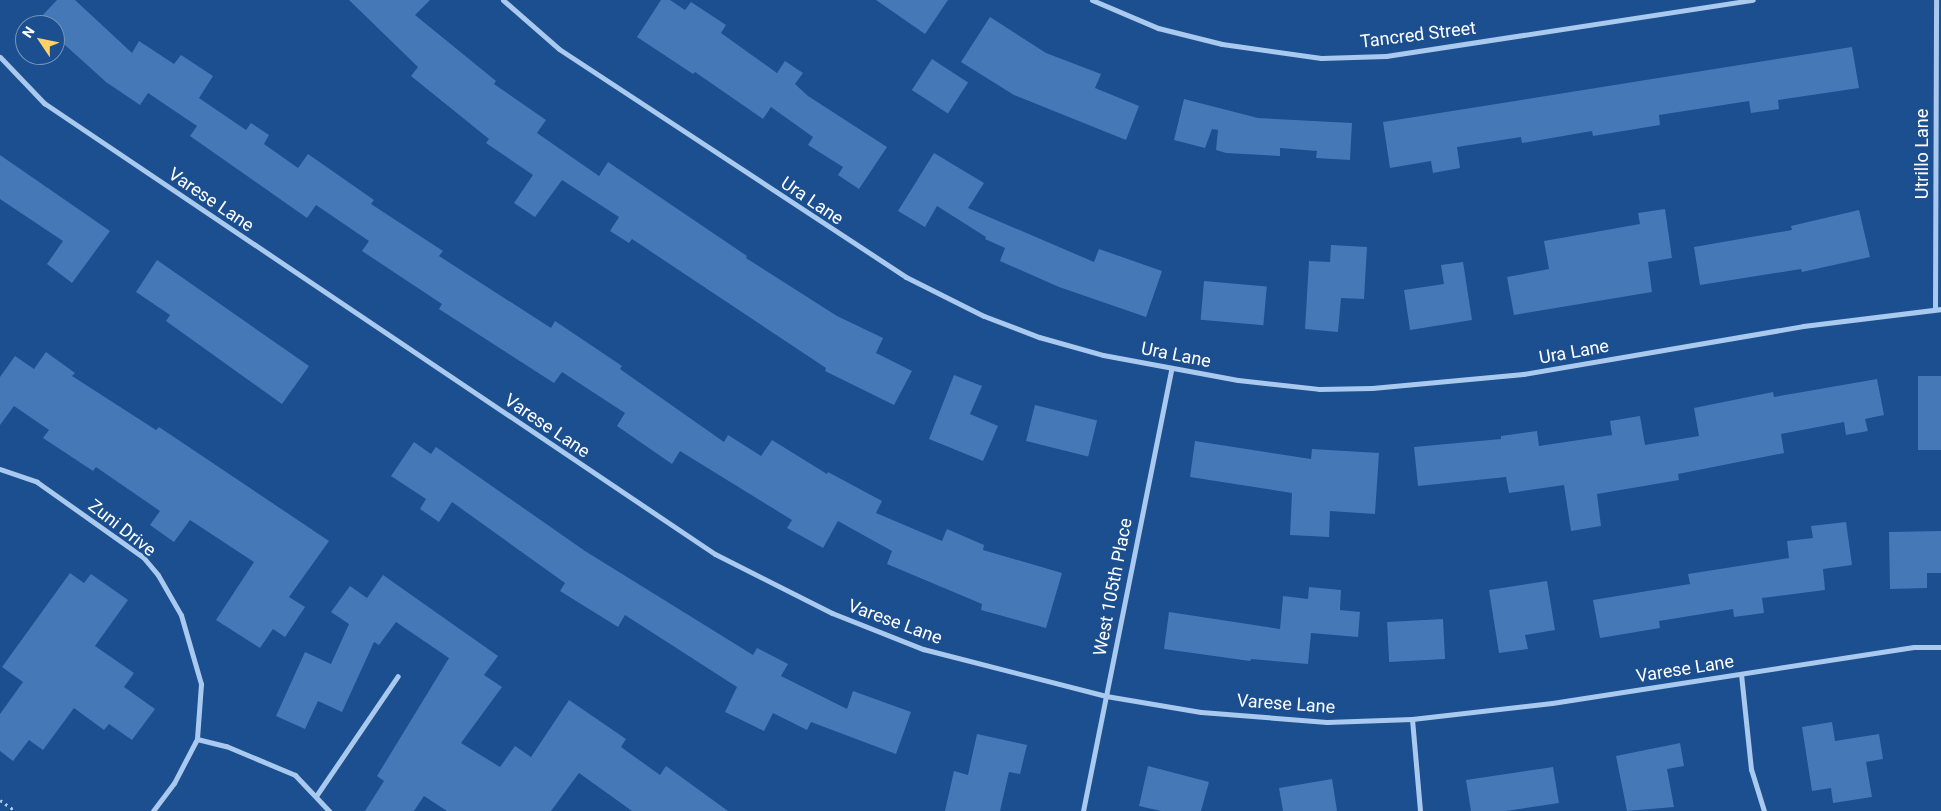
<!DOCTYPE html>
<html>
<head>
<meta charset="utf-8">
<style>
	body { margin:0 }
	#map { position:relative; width:1941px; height:811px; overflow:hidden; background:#1b4f8f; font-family:Roboto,sans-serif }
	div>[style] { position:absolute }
	.building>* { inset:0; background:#4478b7; transform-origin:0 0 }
	.path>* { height:3px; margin-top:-1.5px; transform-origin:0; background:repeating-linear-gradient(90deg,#a9c9ee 0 2.5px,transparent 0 6.5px) }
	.minor>* { height:5px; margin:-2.5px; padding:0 2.5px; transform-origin:2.5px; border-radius:2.5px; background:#a9c9ee }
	span { translate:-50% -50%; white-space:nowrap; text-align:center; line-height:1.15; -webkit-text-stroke:5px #1b4f8f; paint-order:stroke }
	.street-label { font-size:18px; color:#fff }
	.north { position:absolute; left:15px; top:15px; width:50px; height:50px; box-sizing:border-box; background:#1b4f8f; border:1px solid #7695bc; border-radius:50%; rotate:304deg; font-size:14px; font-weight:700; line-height:20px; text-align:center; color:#fff }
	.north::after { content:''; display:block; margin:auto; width:18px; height:22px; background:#ffd166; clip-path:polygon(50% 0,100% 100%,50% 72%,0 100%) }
</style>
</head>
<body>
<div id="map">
	<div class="building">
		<i style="clip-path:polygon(57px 0,75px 0,132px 53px,139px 41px,174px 64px,181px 55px,213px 76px,199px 98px,246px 130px,251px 123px,269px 135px,264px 144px,298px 168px,308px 154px,374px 200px,371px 204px,443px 251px,439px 256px,551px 328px,555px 321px,622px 366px,620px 369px,724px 442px,728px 435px,761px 456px,772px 440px,827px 474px,828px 472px,882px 501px,876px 513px,942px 541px,947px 529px,984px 545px,983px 550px,1062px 573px,1046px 628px,981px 610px,982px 604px,887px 564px,892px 551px,838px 521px,823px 548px,787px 528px,792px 520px,680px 451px,672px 464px,617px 426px,625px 413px,562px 372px,554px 383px,439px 309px,442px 304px,362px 251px,369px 241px,316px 205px,307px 218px,190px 136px,197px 126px,148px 93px,140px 105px,106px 82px,55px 36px,55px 25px,43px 25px,38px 20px)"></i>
		<i style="clip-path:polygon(349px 0,430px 0,415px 15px,496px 81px,494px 84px,546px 120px,537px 133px,599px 176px,608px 162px,747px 256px,746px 258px,837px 316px,883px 338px,876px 353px,912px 371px,894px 405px,825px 371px,826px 368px,632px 239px,629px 243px,610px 231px,619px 217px,562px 180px,535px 217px,514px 203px,533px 175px,486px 143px,489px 139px,411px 76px,418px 67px)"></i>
		<i style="clip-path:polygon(661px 0,670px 0,685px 10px,691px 2px,726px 25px,721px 33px,777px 73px,785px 61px,803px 73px,795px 84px,808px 96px,887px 147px,859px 189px,838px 175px,843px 167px,808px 145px,813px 137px,771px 107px,763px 119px,695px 72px,693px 74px,637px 37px)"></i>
		<i style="clip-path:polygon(876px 0,948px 0,925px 34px)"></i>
		<i style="clip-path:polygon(990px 17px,1046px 53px,1101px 74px,1095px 88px,1139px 106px,1126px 140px,1014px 95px,961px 62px)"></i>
		<i style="clip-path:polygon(1852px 47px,1859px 88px,1778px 100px,1779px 109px,1751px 113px,1749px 101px,1659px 115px,1660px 125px,1593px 136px,1592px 131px,1522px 143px,1521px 137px,1457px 147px,1460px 168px,1433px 173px,1431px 161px,1390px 168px,1383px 122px)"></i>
		<i style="left:932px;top:59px;width:43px;height:37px;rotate:33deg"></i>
		<i style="clip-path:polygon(1184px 99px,1258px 118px,1352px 123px,1350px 160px,1316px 158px,1317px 151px,1280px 148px,1280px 156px,1226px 153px,1216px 150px,1218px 130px,1212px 129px,1205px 148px,1174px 140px)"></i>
		<i style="clip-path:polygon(934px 153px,984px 183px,968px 208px,1094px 262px,1099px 249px,1162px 271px,1146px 317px,1059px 287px,1000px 261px,1005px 248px,985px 239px,986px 237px,937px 206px,925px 227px,898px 211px)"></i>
		<i style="clip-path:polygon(0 155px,110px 231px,72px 283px,47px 264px,63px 241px,0 199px)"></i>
		<i style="clip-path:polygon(1665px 209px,1672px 258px,1648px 262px,1652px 292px,1514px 315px,1507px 277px,1549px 269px,1544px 241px,1640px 224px,1638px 213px)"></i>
		<i style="clip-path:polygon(1859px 210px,1870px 257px,1802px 272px,1801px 269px,1700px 285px,1694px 247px,1792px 230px,1791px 226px)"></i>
		<i style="clip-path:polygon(1331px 245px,1367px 247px,1364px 299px,1341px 298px,1338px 332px,1305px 329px,1309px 261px,1330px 262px)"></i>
		<i style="clip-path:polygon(157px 260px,309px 366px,282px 404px,166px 321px,170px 315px,136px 292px)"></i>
		<i style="clip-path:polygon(1463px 262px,1472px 320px,1410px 330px,1404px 290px,1444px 284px,1441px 265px)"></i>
		<i style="left:1204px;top:281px;width:63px;height:39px;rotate:5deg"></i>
		<i style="clip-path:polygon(46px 352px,75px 373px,72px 376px,156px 430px,159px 427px,329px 541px,289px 597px,305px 607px,285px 637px,273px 629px,260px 648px,216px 620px,254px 562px,190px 520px,174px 542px,150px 525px,160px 511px,96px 467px,93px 471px,43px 438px,49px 430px,14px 406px,0 425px,0 377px,15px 356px,34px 369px)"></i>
		<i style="clip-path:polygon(954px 375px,982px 386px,970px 414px,998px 426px,983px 461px,929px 439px)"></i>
		<i style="left:1941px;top:376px;width:74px;height:23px;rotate:90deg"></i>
		<i style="clip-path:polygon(1877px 379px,1884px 415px,1865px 419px,1868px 431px,1846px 435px,1844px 422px,1781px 434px,1784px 453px,1678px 474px,1679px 480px,1597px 494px,1601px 526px,1571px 531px,1564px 485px,1509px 493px,1506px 477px,1418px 486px,1414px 447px,1501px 439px,1501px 436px,1537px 431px,1539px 446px,1612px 435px,1610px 421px,1640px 416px,1645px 445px,1699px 436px,1694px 408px,1773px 392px,1774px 397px)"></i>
		<i style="left:1035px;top:405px;width:64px;height:37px;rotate:14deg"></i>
		<i style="clip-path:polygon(1195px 441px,1311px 459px,1312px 449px,1379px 453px,1375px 514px,1330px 511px,1329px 537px,1290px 535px,1292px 493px,1190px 477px)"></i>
		<i style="clip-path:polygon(414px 442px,431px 454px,436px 447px,585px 551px,753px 655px,757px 648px,788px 664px,781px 676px,847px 709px,853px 691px,911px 712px,896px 754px,811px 722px,807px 730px,773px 713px,764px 731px,725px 712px,737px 687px,625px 615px,618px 627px,560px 591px,565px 583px,452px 502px,439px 522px,420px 509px,426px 499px,391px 476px)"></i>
		<i style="clip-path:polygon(1846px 522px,1852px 565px,1823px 569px,1825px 590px,1762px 598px,1764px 613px,1734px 617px,1733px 609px,1659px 621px,1660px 628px,1600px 638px,1593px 600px,1690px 584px,1688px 574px,1789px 558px,1787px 541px,1813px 538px,1811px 526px)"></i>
		<i style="clip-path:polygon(1941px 531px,1941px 573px,1927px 573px,1927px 588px,1890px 589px,1889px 532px)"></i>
		<i style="clip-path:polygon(70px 573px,84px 583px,91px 574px,128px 600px,95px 646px,134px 673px,124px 687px,155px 709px,132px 740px,109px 724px,104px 730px,74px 708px,43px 750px,29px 740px,13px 761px,0 751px,0 714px,23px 682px,2px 667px)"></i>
		<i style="clip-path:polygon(383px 575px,498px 656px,484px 675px,502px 687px,461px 743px,500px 767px,515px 746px,531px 757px,569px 700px,626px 739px,621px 747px,660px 775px,666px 766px,728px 811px,632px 811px,579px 773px,551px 811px,447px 811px,424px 796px,414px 811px,365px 811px,384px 781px,377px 776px,449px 658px,396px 622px,379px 645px,374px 642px,342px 712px,318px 701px,305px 729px,276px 716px,305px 652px,331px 664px,349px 624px,331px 612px,350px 586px,367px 598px)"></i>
		<i style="clip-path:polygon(1547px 581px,1555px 630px,1525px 635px,1528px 649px,1499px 653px,1489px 590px)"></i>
		<i style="clip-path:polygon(1309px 587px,1341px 590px,1340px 610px,1360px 612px,1358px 637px,1311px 633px,1308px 664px,1251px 659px,1250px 661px,1164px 649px,1169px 612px,1280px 629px,1283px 596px,1308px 599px)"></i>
		<i style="left:1443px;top:619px;width:40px;height:56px;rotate:87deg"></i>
		<i style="clip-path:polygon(1832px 722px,1835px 741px,1879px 734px,1883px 759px,1866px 762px,1872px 797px,1833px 803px,1831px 788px,1812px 791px,1802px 727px)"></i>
		<i style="clip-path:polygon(977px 734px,1027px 745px,1020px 774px,1009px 772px,1000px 811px,945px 811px,954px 771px,968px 775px)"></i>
		<i style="clip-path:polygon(1680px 743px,1684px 766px,1667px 769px,1674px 807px,1627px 811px,1616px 756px)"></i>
		<i style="clip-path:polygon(1148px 766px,1209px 782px,1201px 811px,1161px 811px,1139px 806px)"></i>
		<i style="clip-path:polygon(1553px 767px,1559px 803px,1506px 811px,1471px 811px,1466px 780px)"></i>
		<i style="clip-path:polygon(1332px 779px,1337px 811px,1283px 811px,1279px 788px)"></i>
	</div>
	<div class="path">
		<i style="left:0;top:800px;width:19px;rotate:35deg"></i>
	</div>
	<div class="minor">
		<i style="left:503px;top:0;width:74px;rotate:41.2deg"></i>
		<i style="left:559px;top:49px;width:415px;rotate:33.3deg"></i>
		<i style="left:906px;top:277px;width:87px;rotate:26.6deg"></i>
		<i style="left:984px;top:316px;width:59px;rotate:20.9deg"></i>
		<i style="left:1039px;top:337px;width:66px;rotate:15.7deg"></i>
		<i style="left:1103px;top:355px;width:137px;rotate:10.5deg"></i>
		<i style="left:1238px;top:380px;width:81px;rotate:6.3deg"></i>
		<i style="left:1319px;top:389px;width:53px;rotate:-1.1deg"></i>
		<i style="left:1372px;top:388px;width:152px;rotate:-5.3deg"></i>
		<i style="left:1523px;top:374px;width:284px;rotate:-9.7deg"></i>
		<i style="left:1803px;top:326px;width:139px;rotate:-7deg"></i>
		<i style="left:1092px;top:0;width:72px;rotate:23deg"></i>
		<i style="left:1158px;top:28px;width:66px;rotate:14deg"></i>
		<i style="left:1222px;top:44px;width:100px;rotate:8deg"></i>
		<i style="left:1321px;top:58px;width:65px;rotate:-1.8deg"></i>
		<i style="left:1386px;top:56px;width:371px;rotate:-8.7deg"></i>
		<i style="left:0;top:57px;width:64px;rotate:46.3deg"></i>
		<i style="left:44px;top:103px;width:808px;rotate:33.91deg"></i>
		<i style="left:715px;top:554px;width:131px;rotate:26.8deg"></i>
		<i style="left:832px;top:613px;width:98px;rotate:21.6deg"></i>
		<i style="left:923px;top:649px;width:189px;rotate:14.4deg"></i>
		<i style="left:1106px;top:696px;width:96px;rotate:9.6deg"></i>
		<i style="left:1201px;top:712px;width:126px;rotate:4.5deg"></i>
		<i style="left:1327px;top:722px;width:85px;rotate:-2deg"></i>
		<i style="left:1412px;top:719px;width:141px;rotate:-6.5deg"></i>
		<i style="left:1552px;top:703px;width:366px;rotate:-8.8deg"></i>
		<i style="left:1914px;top:647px;width:27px"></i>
		<i style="left:1935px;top:308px;width:308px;rotate:-89.8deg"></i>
		<i style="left:0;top:469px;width:39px;rotate:19deg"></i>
		<i style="left:37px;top:482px;width:130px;rotate:35.3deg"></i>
		<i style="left:143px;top:557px;width:23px;rotate:50deg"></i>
		<i style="left:158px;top:575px;width:46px;rotate:60.1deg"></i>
		<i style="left:181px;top:615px;width:72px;rotate:73.8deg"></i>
		<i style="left:201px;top:684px;width:55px;rotate:94.2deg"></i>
		<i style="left:197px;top:739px;width:50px;rotate:117.6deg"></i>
		<i style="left:174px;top:783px;width:35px;rotate:127deg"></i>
		<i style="left:1741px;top:674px;width:96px;rotate:84deg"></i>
		<i style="left:1751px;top:769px;width:44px;rotate:72.8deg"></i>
		<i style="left:1412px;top:719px;width:92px;rotate:85deg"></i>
		<i style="left:197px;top:739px;width:30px;rotate:14deg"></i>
		<i style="left:226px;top:746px;width:75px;rotate:22.8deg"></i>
		<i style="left:295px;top:775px;width:50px;rotate:46.6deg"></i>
		<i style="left:316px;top:796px;width:145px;rotate:-55.7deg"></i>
		<i style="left:1083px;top:811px;width:451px;rotate:-78.7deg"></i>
	</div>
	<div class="street-label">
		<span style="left:1418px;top:35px;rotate:-7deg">Tancred Street</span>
		<span style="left:1922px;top:154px;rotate:-90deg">Utrillo Lane</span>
		<span style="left:211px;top:200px;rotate:34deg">Varese Lane</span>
		<span style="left:812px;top:201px;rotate:34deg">Ura Lane</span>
		<span style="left:1574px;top:352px;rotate:-10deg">Ura Lane</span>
		<span style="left:1176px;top:355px;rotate:11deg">Ura Lane</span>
		<span style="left:547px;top:426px;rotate:34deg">Varese Lane</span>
		<span style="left:122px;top:528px;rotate:38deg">Zuni Drive</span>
		<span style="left:1113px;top:587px;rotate:-79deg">West 105th Place</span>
		<span style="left:895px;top:622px;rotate:20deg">Varese Lane</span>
		<span style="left:1685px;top:669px;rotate:-9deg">Varese Lane</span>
		<span style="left:1286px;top:704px;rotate:4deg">Varese Lane</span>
	</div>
	<div class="north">N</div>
</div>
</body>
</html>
